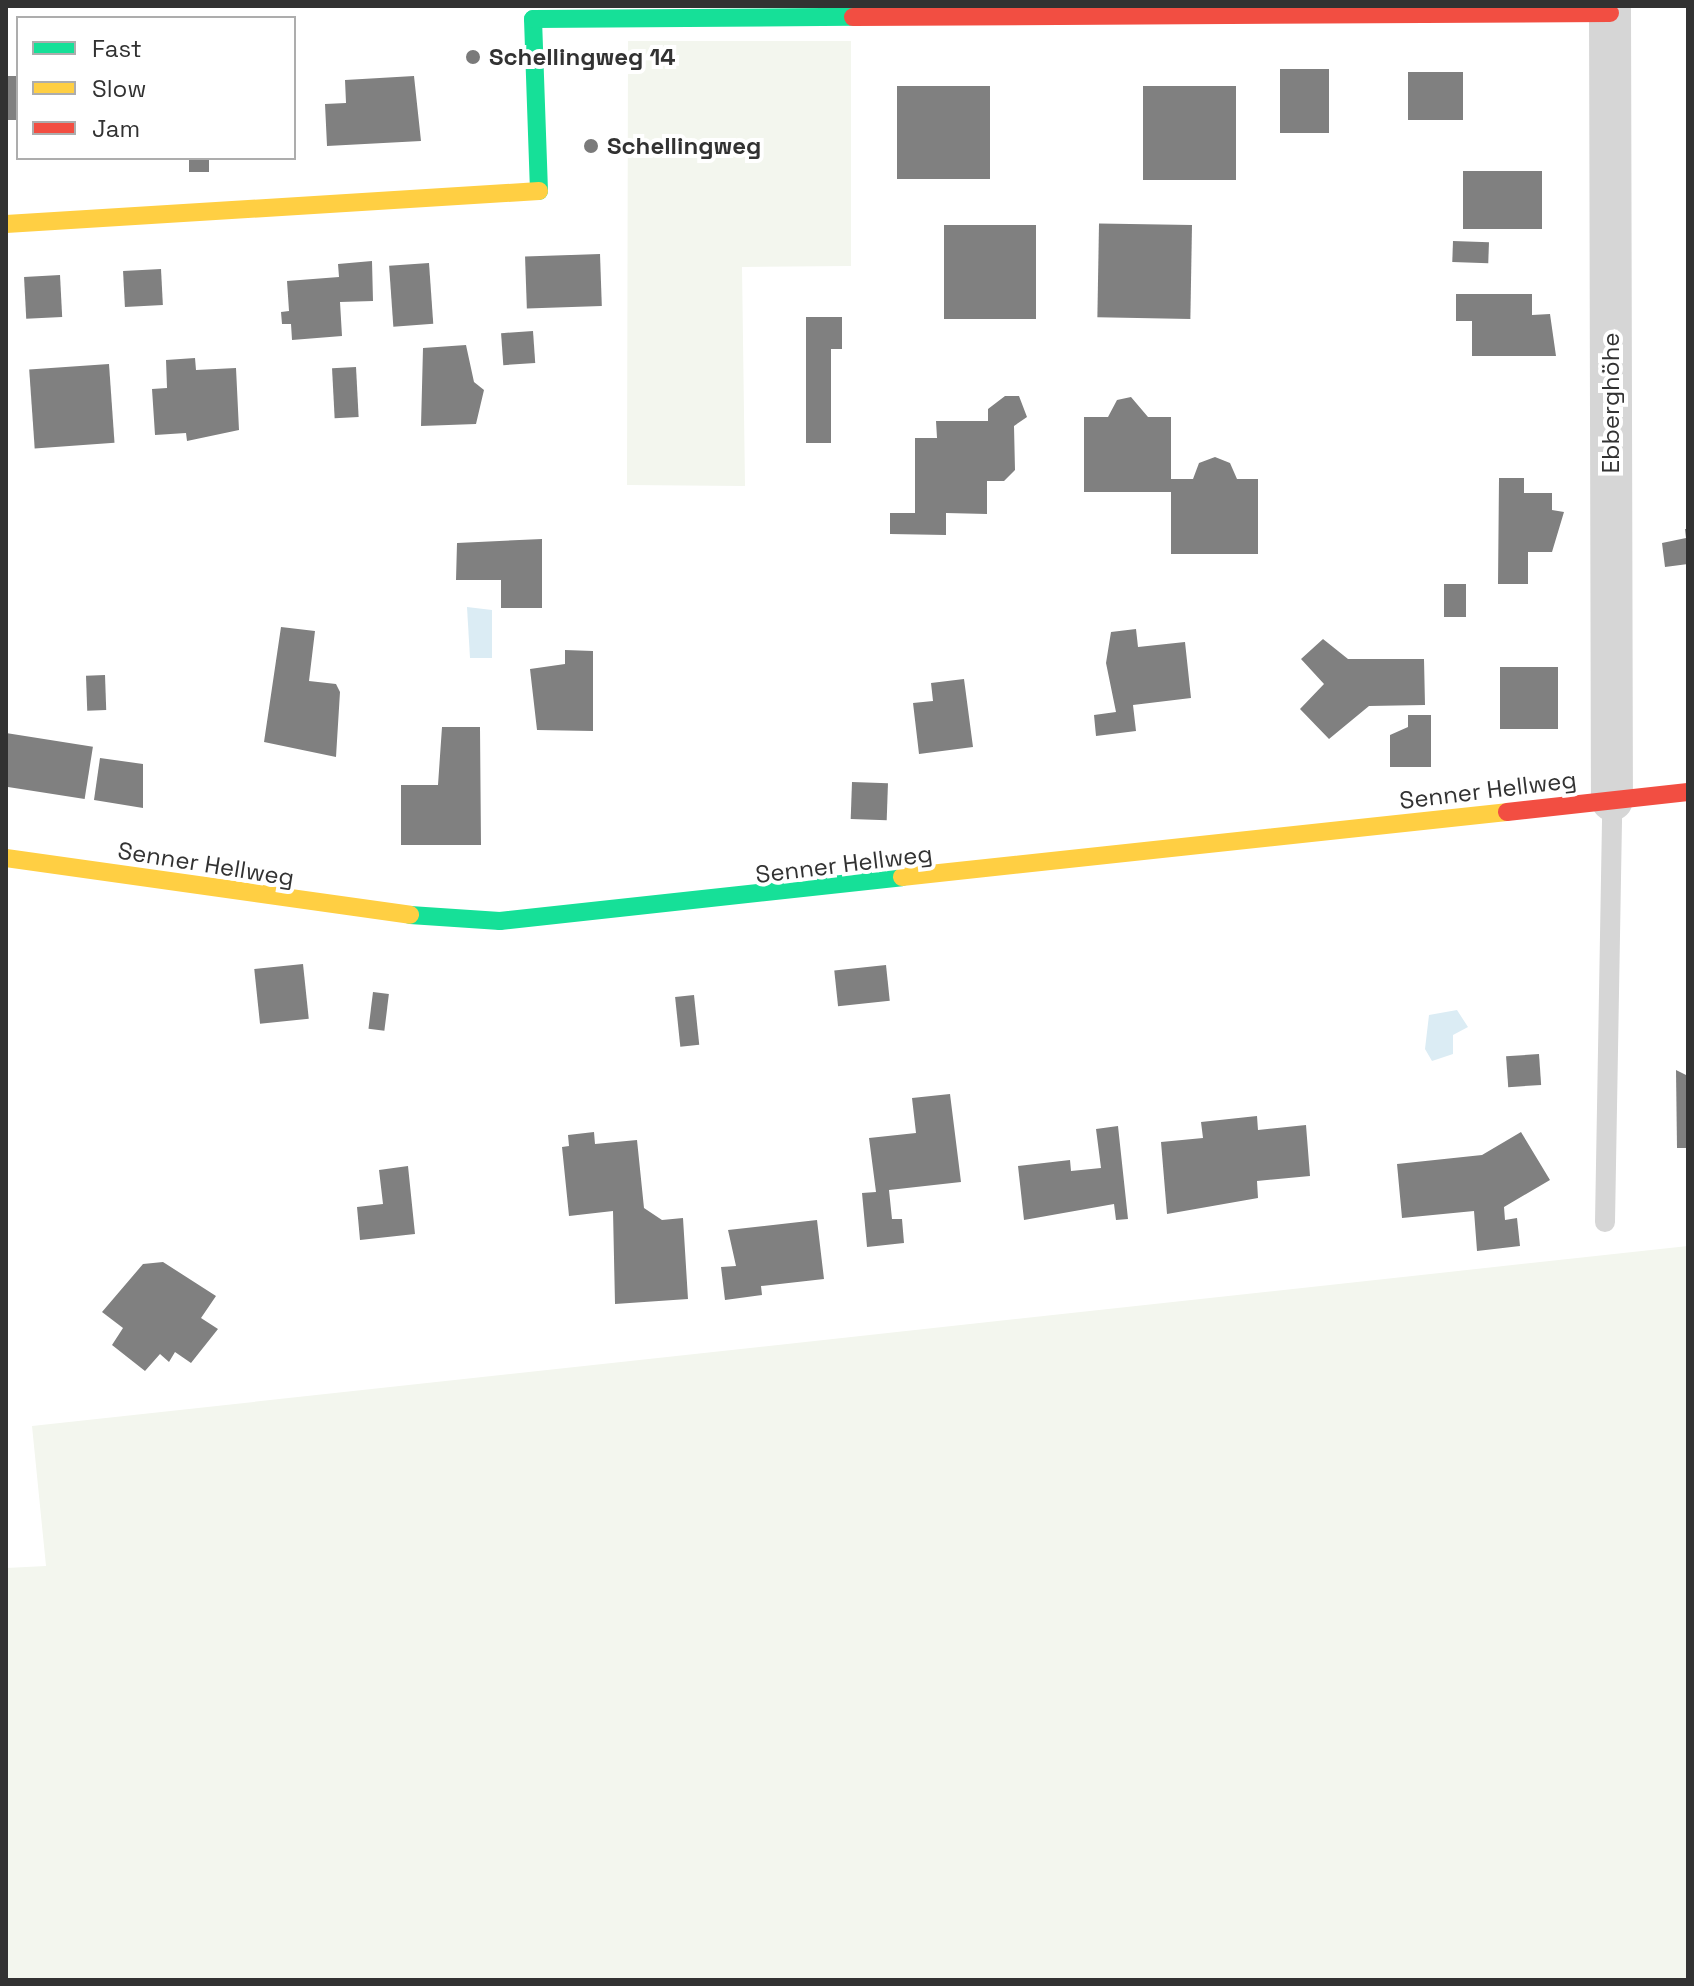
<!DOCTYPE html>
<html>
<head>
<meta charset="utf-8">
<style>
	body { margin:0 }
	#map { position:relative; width:1694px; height:1986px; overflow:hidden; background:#fff; font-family:"Space Grotesk",sans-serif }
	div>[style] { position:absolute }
	.green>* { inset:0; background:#f3f6ee }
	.water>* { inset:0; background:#dbecf4 }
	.building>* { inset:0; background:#808080; transform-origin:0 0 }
	.lane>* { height:20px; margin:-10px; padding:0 10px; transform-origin:10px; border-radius:10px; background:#d6d6d6 }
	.street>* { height:42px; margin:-21px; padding:0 21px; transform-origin:21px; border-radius:21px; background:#d6d6d6 }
	.fast>* { height:18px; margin:-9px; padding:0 9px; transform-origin:9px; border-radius:9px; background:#16e098 }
	.slow>* { height:18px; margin:-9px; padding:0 9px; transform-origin:9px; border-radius:9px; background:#ffcf43 }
	.jam>* { height:18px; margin:-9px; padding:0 9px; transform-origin:9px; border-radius:9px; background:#f24e42 }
	.dots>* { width:22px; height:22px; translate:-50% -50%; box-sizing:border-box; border:4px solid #fff; border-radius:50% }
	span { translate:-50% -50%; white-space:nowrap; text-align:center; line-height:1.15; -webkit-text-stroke:8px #fff; paint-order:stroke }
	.poi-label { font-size:24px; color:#323232; font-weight:700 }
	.left { translate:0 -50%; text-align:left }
	.street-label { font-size:24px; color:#323232 }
	.frame { position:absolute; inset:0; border:8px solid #323232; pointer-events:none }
	.legend { position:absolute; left:16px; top:16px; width:280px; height:144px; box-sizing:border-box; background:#fff; border:2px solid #adadad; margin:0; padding:10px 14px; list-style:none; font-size:24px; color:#323232 }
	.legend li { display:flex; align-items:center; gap:16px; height:40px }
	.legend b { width:40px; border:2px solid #adadad }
</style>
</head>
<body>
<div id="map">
	<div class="green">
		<i style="clip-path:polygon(628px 41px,851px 41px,851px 266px,742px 267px,745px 486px,627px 485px)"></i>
		<i style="clip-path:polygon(1688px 1246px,1688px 1980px,6px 1980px,6px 1568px,46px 1566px,32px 1426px)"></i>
	</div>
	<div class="water">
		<i style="clip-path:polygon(467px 607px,492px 610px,492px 658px,470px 658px)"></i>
		<i style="clip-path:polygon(1457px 1010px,1468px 1027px,1453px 1035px,1453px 1054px,1432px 1061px,1425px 1049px,1429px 1015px)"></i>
	</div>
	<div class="building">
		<i style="left:1280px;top:69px;width:49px;height:64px"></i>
		<i style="left:1408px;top:72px;width:55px;height:48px"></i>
		<i style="left:18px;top:76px;width:44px;height:12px;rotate:90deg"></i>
		<i style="clip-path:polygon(414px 76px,421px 141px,327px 146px,325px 104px,346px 103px,345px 80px)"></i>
		<i style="left:897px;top:86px;width:93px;height:93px"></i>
		<i style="left:1236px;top:86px;width:94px;height:93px;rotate:90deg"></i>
		<i style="left:189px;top:158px;width:20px;height:14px"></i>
		<i style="left:1463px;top:171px;width:79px;height:58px"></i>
		<i style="left:944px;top:225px;width:92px;height:94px"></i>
		<i style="left:1192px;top:225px;width:94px;height:93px;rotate:91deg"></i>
		<i style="left:1453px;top:241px;width:36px;height:21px;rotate:2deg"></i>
		<i style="left:600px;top:254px;width:52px;height:75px;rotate:88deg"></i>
		<i style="clip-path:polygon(372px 261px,373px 301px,340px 302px,342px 336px,292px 340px,291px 324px,282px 324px,281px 312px,289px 311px,287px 281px,339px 277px,338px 264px)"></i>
		<i style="left:429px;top:263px;width:61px;height:40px;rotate:86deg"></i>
		<i style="left:161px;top:269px;width:36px;height:38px;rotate:87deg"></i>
		<i style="left:60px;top:275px;width:42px;height:36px;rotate:87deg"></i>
		<i style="clip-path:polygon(1456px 294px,1532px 294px,1532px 315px,1550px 314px,1556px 356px,1472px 356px,1472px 321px,1456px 321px)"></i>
		<i style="clip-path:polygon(806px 317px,842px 317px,842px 349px,831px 349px,831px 443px,806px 443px)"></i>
		<i style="left:533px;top:331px;width:32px;height:32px;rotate:86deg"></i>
		<i style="clip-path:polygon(466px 345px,474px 382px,484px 390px,476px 424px,421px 426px,423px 348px)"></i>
		<i style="clip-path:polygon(195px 358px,196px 370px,236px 368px,239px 430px,187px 441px,186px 433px,155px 435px,152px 389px,167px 388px,166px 360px)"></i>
		<i style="left:109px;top:364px;width:79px;height:80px;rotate:86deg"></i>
		<i style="left:356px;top:367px;width:50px;height:24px;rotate:87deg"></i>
		<i style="clip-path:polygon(1005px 396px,1019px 396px,1027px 417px,1014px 426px,1015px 470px,1004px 481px,987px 481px,987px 514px,946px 513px,946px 535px,890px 534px,890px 513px,915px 513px,915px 438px,937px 438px,936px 421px,988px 421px,988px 409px)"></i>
		<i style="clip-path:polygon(1131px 397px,1148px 417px,1171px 417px,1171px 479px,1193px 479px,1199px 463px,1215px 457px,1230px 463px,1237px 479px,1258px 479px,1258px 554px,1171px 554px,1171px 492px,1084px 492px,1084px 417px,1108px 417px,1117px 400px)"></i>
		<i style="clip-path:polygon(1499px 478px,1524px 478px,1524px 493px,1552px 493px,1552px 510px,1564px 512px,1552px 552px,1528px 552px,1528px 584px,1498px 584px)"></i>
		<i style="clip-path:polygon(1685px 529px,1688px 529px,1688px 564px,1665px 567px,1662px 543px,1686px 538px)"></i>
		<i style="clip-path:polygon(542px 539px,542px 608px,501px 608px,501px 580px,456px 580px,457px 543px)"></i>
		<i style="left:1444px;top:584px;width:22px;height:33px"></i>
		<i style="clip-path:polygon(281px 627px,315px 631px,309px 681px,336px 684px,340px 692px,336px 757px,264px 742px)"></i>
		<i style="clip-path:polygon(1136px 629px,1138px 647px,1185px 642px,1191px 698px,1133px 705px,1136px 731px,1096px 736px,1094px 715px,1116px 712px,1106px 663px,1111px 632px)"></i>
		<i style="clip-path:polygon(1323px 639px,1348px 659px,1424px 659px,1425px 705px,1369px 706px,1329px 739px,1300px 709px,1324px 684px,1301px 659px)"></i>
		<i style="clip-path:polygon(565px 650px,593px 651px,593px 731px,537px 730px,530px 669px,565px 664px)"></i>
		<i style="left:1500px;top:667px;width:58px;height:62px"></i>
		<i style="left:105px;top:675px;width:35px;height:19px;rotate:88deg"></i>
		<i style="clip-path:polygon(964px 679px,973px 747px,919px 754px,913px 703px,933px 701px,931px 683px)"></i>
		<i style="clip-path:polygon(1408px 715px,1431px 715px,1431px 767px,1390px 767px,1390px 735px,1408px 727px)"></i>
		<i style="clip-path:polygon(442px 727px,480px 727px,481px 845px,401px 845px,401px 785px,438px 785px)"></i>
		<i style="left:6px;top:733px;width:88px;height:53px;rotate:9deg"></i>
		<i style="clip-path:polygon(100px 758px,143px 764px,143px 808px,94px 800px)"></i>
		<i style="left:852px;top:782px;width:36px;height:37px;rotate:2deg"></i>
		<i style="left:303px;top:964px;width:55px;height:49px;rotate:84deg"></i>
		<i style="left:886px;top:965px;width:36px;height:52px;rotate:84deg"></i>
		<i style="left:373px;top:992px;width:16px;height:37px;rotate:7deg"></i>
		<i style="left:694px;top:995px;width:50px;height:19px;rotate:84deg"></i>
		<i style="left:1539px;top:1054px;width:31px;height:33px;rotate:86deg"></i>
		<i style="clip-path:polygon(1676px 1070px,1688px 1076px,1688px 1148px,1677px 1148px)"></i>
		<i style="clip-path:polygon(950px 1094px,961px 1182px,889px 1190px,892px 1219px,902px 1219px,904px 1243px,867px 1247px,862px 1193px,876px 1192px,869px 1138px,916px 1133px,912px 1098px)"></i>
		<i style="clip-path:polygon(1257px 1116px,1258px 1130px,1306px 1125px,1310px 1176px,1257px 1181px,1258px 1198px,1167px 1214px,1161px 1142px,1203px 1138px,1201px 1122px)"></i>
		<i style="clip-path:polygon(1118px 1126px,1128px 1219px,1116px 1220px,1114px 1204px,1024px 1220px,1018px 1166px,1070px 1160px,1071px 1171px,1101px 1168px,1096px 1129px)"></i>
		<i style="clip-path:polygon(594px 1132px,595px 1144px,637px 1140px,644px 1208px,662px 1220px,683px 1218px,688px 1299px,615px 1304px,613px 1211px,569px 1216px,562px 1147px,569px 1146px,568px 1135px)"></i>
		<i style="clip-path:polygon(1521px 1132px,1550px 1180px,1504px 1207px,1505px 1220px,1517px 1218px,1520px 1246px,1477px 1251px,1474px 1211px,1402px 1218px,1397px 1164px,1482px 1155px)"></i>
		<i style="clip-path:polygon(408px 1166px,415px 1234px,360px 1240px,357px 1207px,383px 1204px,379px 1170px)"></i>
		<i style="clip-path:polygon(817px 1220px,824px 1279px,761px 1286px,762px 1295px,725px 1300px,721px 1267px,736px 1266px,728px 1230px)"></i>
		<i style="clip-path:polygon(163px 1262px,216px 1296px,201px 1318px,218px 1329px,191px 1363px,175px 1352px,169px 1362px,160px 1354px,145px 1371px,112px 1345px,123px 1328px,102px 1312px,143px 1264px)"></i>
	</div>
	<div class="lane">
		<i style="left:1605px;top:1222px;width:422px;rotate:-89deg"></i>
	</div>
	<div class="street">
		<i style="left:1610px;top:6px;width:794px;rotate:89.86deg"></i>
	</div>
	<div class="fast">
		<i style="left:539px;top:191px;width:172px;rotate:-92deg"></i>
		<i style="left:533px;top:19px;width:320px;rotate:-0.4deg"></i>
		<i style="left:410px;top:915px;width:90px;rotate:3.8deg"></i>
		<i style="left:500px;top:921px;width:404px;rotate:-6.2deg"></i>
	</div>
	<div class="slow">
		<i style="left:6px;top:224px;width:534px;rotate:-3.54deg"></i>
		<i style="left:6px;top:858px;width:408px;rotate:8deg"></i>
		<i style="left:902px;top:877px;width:608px;rotate:-6.13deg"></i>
	</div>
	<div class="jam">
		<i style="left:853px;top:17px;width:757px;rotate:-0.3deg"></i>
		<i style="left:1507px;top:812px;width:182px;rotate:-6.3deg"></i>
	</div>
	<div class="dots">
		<i style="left:473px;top:57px;background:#7a7a7a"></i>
		<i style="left:591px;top:146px;background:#7a7a7a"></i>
	</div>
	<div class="poi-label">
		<span class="left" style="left:489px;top:57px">Schellingweg 14</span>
		<span class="left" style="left:607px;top:146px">Schellingweg</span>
	</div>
	<div class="street-label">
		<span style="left:1611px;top:403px;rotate:-90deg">Ebberghöhe</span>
		<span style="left:1488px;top:790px;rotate:-7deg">Senner Hellweg</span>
		<span style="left:206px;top:864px;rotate:9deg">Senner Hellweg</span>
		<span style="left:844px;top:864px;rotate:-7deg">Senner Hellweg</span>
	</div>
	<div class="frame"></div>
	<ul class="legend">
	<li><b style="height:10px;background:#16e098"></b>Fast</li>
	<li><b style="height:10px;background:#ffcf43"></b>Slow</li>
	<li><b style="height:10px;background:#f24e42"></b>Jam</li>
	</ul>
</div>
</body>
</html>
